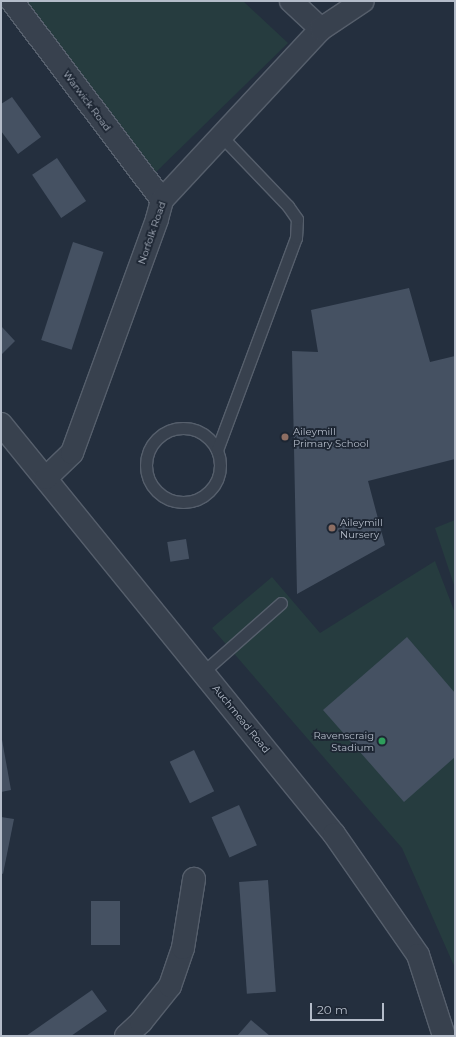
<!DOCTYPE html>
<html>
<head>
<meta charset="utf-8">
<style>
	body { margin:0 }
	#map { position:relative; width:456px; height:1037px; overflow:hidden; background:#242f3e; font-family:Montserrat,sans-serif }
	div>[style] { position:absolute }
	.green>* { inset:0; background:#263c3f }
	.building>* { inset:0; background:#455162; transform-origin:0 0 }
	.roads { filter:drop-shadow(1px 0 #565f6c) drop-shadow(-1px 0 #565f6c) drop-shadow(0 1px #565f6c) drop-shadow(0 -1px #565f6c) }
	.service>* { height:11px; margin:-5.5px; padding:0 5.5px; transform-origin:5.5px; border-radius:5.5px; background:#38414e }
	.service>.ring { margin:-5.5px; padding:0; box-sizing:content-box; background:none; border:11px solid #38414e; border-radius:50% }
	.minor>* { height:22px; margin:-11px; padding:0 11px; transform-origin:11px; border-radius:11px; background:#38414e }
	.dots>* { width:11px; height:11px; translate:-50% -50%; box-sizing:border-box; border:2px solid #1d2633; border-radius:50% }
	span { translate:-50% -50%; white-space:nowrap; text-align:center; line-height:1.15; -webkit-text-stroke:3.5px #1d2633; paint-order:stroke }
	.street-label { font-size:10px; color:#b4bcc9 }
	.poi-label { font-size:10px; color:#b4bcc9 }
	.left { translate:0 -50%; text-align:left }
	.right { translate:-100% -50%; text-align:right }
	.frame { position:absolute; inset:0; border:2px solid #b4bcc9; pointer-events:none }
	.scale { position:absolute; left:310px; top:1003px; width:74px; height:18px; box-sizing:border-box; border:2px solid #b4bcc9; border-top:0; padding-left:5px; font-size:12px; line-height:14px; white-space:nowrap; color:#b4bcc9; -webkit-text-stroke:3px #1d2633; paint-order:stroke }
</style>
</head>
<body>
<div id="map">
	<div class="green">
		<i style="clip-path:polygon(27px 1px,243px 1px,288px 43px,152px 176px)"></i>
		<i style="clip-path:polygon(455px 520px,455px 588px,435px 528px)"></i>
		<i style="clip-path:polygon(435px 561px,455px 613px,455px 968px,402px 848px,212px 628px,272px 577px,320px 633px)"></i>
	</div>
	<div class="building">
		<i style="clip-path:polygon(12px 97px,41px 137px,18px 154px,1px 131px,1px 104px)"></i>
		<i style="left:57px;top:158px;width:52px;height:30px;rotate:56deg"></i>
		<i style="left:73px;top:242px;width:32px;height:103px;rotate:18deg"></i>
		<i style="clip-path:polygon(409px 288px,430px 362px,455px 356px,455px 459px,368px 481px,385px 545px,297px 594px,292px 351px,318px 352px,311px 310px)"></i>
		<i style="clip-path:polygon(1px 326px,15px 341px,1px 355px)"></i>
		<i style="left:186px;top:539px;width:20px;height:19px;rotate:81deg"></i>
		<i style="clip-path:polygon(407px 637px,455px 693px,455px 757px,404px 802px,323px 710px)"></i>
		<i style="clip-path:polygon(1px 734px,11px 790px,1px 792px)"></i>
		<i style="left:194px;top:750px;width:46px;height:27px;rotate:64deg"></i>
		<i style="left:239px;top:805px;width:44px;height:30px;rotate:66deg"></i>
		<i style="clip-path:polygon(1px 817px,14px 819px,3px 874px,1px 873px)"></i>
		<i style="left:268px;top:880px;width:112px;height:29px;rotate:86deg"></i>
		<i style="left:91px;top:901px;width:29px;height:44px"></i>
		<i style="clip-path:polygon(92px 990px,107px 1011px,71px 1036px,26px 1036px)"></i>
		<i style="clip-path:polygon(251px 1020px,270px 1036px,237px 1036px)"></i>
	</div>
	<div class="roads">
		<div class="service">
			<i class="ring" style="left:146px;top:428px;width:63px;height:63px"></i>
			<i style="left:217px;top:450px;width:226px;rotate:-69.6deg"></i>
			<i style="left:296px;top:238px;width:19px;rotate:-87deg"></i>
			<i style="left:297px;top:219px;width:16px;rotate:-125deg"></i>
			<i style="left:288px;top:206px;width:97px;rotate:-133.7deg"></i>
			<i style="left:203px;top:672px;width:104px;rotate:-41.5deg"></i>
		</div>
		<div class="minor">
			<i style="left:12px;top:1px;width:249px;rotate:53deg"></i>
			<i style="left:291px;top:1px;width:41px;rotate:43deg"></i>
			<i style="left:1px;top:424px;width:528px;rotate:50.92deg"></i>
			<i style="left:334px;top:834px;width:147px;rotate:55.2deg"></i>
			<i style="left:418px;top:955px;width:85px;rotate:72.2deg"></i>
			<i style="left:46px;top:478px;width:36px;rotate:-44deg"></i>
			<i style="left:72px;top:453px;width:249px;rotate:-70deg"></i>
			<i style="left:157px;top:219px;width:20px;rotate:-75deg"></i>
			<i style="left:162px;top:200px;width:233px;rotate:-47.1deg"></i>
			<i style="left:321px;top:29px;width:50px;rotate:-33.7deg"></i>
			<i style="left:126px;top:1036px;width:21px;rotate:-43deg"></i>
			<i style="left:141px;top:1022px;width:46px;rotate:-51.1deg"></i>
			<i style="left:170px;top:986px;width:40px;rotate:-71.1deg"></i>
			<i style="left:183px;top:948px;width:70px;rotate:-80.9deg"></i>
		</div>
	</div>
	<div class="dots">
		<i style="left:285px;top:437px;background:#8d6e63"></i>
		<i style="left:332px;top:528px;background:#8d6e63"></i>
		<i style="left:382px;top:741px;background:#2e9e5b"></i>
	</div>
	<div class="street-label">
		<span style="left:87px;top:101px;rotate:53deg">Warwick Road</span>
		<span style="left:152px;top:233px;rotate:-71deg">Norfolk Road</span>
		<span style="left:241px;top:719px;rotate:51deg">Auchmead Road</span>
	</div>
	<div class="poi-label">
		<span class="left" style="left:293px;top:437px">Aileymill<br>Primary School</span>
		<span class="left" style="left:340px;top:528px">Aileymill<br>Nursery</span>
		<span class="right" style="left:374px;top:741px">Ravenscraig<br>Stadium</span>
	</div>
	<div class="frame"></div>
	<div class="scale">20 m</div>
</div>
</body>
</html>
